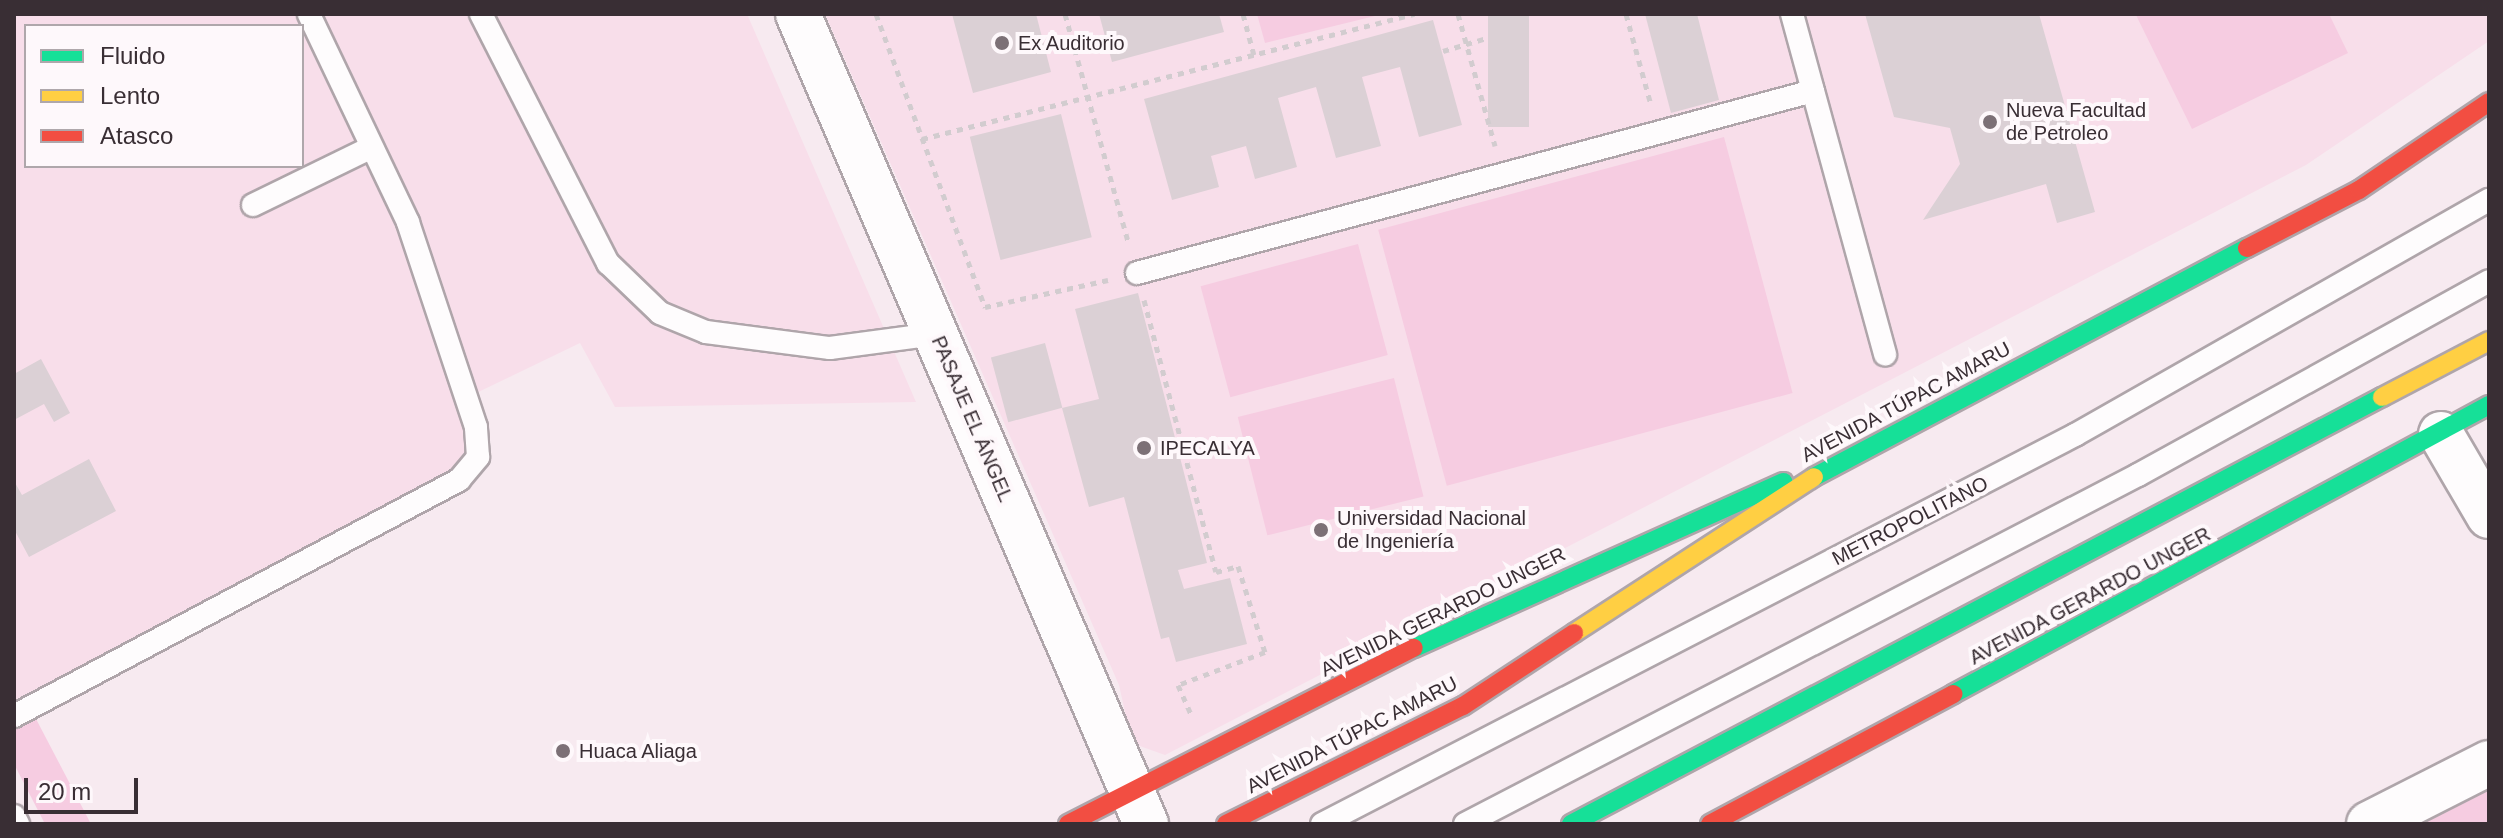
<!DOCTYPE html>
<html>
<head>
<meta charset="utf-8">
<style>
	body { margin:0 }
	#map { position:relative; width:2503px; height:838px; overflow:hidden; background:#f7eaf0; font-family:Arial,sans-serif }
	div>[style] { position:absolute }
	.built>* { inset:0; background:#f8deea }
	.green>* { inset:0; background:#f6cce1; transform-origin:0 0 }
	.building>* { inset:0; background:#dbd0d5; transform-origin:0 0 }
	.path>* { height:5px; margin-top:-2.5px; transform-origin:0; background:repeating-linear-gradient(90deg,#d2cccf 0 6px,transparent 0 12px) }
	.roads { filter:drop-shadow(2px 0 #afa5aa) drop-shadow(-2px 0 #afa5aa) drop-shadow(0 2px #afa5aa) drop-shadow(0 -2px #afa5aa) }
	.lane>* { height:22px; margin:-11px; padding:0 11px; transform-origin:11px; border-radius:11px; background:#fefcfd }
	.street>* { height:44px; margin:-22px; padding:0 22px; transform-origin:22px; border-radius:22px; background:#fefcfd }
	.fast>* { height:18px; margin:-9px; padding:0 9px; transform-origin:9px; border-radius:9px; background:#16e098 }
	.slow>* { height:18px; margin:-9px; padding:0 9px; transform-origin:9px; border-radius:9px; background:#ffcf43 }
	.jam>* { height:18px; margin:-9px; padding:0 9px; transform-origin:9px; border-radius:9px; background:#f24e42 }
	.dots>* { width:22px; height:22px; translate:-50% -50%; box-sizing:border-box; border:4px solid #fef8fb; border-radius:50% }
	span { translate:-50% -50%; white-space:nowrap; text-align:center; line-height:1.15; -webkit-text-stroke:8px #fef8fb; paint-order:stroke }
	.poi-label { font-size:20px; color:#392e34 }
	.left { translate:0 -50%; text-align:left }
	.street-label { font-size:20px; color:#392e34 }
	.frame { position:absolute; inset:0; border:16px solid #392e34; pointer-events:none }
	.legend { position:absolute; left:24px; top:24px; width:280px; height:144px; box-sizing:border-box; background:#fef8fb; border:2px solid #afa7ab; margin:0; padding:10px 14px; list-style:none; font-size:24px; color:#392e34 }
	.legend li { display:flex; align-items:center; gap:16px; height:40px }
	.legend b { width:40px; border:2px solid #afa7ab }
	.scale { position:absolute; left:24px; top:778px; width:114px; height:36px; box-sizing:border-box; border:4px solid #392e34; border-top:0; padding-left:10px; font-size:24px; line-height:28px; white-space:nowrap; color:#392e34; -webkit-text-stroke:6px #fef8fb; paint-order:stroke }
</style>
</head>
<body>
<div id="map">
	<div class="built">
		<i style="clip-path:polygon(evenodd,14px 14px,747px 14px,916px 402px,615px 407px,580px 343px,468px 397px,471px 467px,14px 707px,14px 14px,26px 26px,302px 26px,302px 166px,26px 166px,26px 26px)"></i>
		<i style="clip-path:polygon(825px 14px,2489px 14px,2489px 41px,2306px 165px,1165px 755px,1137px 745px,1130px 734px,1119px 685px)"></i>
	</div>
	<div class="green">
		<i style="clip-path:polygon(1257px 14px,1383px 14px,1265px 43px)"></i>
		<i style="clip-path:polygon(2329px 14px,2348px 53px,2192px 129px,2136px 15px)"></i>
		<i style="left:1724px;top:137px;width:265px;height:358px;rotate:75deg"></i>
		<i style="left:1358px;top:244px;width:115px;height:163px;rotate:75deg"></i>
		<i style="left:1394px;top:378px;width:122px;height:161px;rotate:76deg"></i>
		<i style="clip-path:polygon(35px 717px,91px 824px,45px 824px,14px 764px,14px 728px)"></i>
		<i style="clip-path:polygon(2489px 784px,2489px 824px,2413px 824px)"></i>
	</div>
	<div class="building">
		<i style="clip-path:polygon(952px 14px,1036px 14px,1051px 72px,973px 93px)"></i>
		<i style="clip-path:polygon(1099px 14px,1219px 14px,1224px 32px,1112px 62px)"></i>
		<i style="left:1488px;top:14px;width:41px;height:113px"></i>
		<i style="clip-path:polygon(1645px 14px,1697px 14px,1719px 100px,1671px 113px)"></i>
		<i style="clip-path:polygon(1865px 14px,2039px 14px,2095px 212px,2057px 223px,2046px 184px,1923px 220px,1960px 164px,1950px 128px,1894px 117px)"></i>
		<i style="clip-path:polygon(1433px 20px,1462px 125px,1419px 137px,1400px 67px,1362px 77px,1381px 146px,1336px 158px,1316px 87px,1278px 98px,1297px 167px,1255px 179px,1246px 146px,1211px 156px,1219px 187px,1172px 200px,1144px 99px)"></i>
		<i style="left:1061px;top:114px;width:127px;height:94px;rotate:76deg"></i>
		<i style="clip-path:polygon(1138px 293px,1207px 563px,1178px 570px,1184px 589px,1230px 578px,1247px 644px,1176px 662px,1169px 637px,1161px 639px,1124px 497px,1089px 507px,1062px 408px,1099px 399px,1075px 309px)"></i>
		<i style="left:1045px;top:343px;width:67px;height:56px;rotate:75deg"></i>
		<i style="clip-path:polygon(41px 359px,70px 413px,54px 422px,44px 404px,14px 420px,14px 374px)"></i>
		<i style="clip-path:polygon(89px 459px,116px 511px,29px 557px,14px 529px,14px 481px,22px 495px)"></i>
	</div>
	<div class="path">
		<i style="left:876px;top:14px;width:313px;rotate:69.6deg"></i>
		<i style="left:985px;top:307px;width:126px;rotate:-12.4deg"></i>
		<i style="left:1065px;top:14px;width:239px;rotate:74.5deg"></i>
		<i style="left:1243px;top:14px;width:42px;rotate:75deg"></i>
		<i style="left:1458px;top:14px;width:137px;rotate:74.3deg"></i>
		<i style="left:1626px;top:14px;width:94px;rotate:74.6deg"></i>
		<i style="left:1443px;top:51px;width:46px;rotate:-16.5deg"></i>
		<i style="left:922px;top:139px;width:508px;rotate:-14.26deg"></i>
		<i style="left:1144px;top:300px;width:281px;rotate:75.2deg"></i>
		<i style="left:1216px;top:572px;width:23px;rotate:-15deg"></i>
		<i style="left:1238px;top:566px;width:90px;rotate:72.6deg"></i>
		<i style="left:1265px;top:652px;width:93px;rotate:159.2deg"></i>
		<i style="left:1178px;top:685px;width:35px;rotate:66deg"></i>
	</div>
	<div class="roads">
		<div class="lane">
			<i style="left:481px;top:14px;width:280px;rotate:63deg"></i>
			<i style="left:608px;top:263px;width:72px;rotate:43.9deg"></i>
			<i style="left:660px;top:313px;width:50px;rotate:22.4deg"></i>
			<i style="left:706px;top:332px;width:125px;rotate:7.4deg"></i>
			<i style="left:830px;top:348px;width:106px;rotate:-7.6deg"></i>
			<i style="left:1792px;top:14px;width:353px;rotate:74.7deg"></i>
			<i style="left:253px;top:205px;width:132px;rotate:-26deg"></i>
			<i style="left:1137px;top:273px;width:700px;rotate:-15.07deg"></i>
			<i style="left:14px;top:716px;width:504px;rotate:-27.94deg"></i>
			<i style="left:459px;top:480px;width:30px;rotate:-50deg"></i>
			<i style="left:478px;top:457px;width:30px;rotate:-94deg"></i>
			<i style="left:476px;top:427px;width:216px;rotate:-108.4deg"></i>
			<i style="left:408px;top:222px;width:230px;rotate:-115.5deg"></i>
			<i style="left:14px;top:816px;width:9px;rotate:63deg"></i>
			<i style="left:1322px;top:824px;width:848px;rotate:-27.32deg"></i>
			<i style="left:2075px;top:435px;width:476px;rotate:-29.6deg"></i>
			<i style="left:1465px;top:824px;width:758px;rotate:-27.41deg"></i>
			<i style="left:2138px;top:475px;width:401px;rotate:-28.9deg"></i>
		</div>
		<div class="street">
			<i style="left:798px;top:14px;width:882px;rotate:66.75deg"></i>
			<i style="left:2441px;top:434px;width:95px;rotate:59.7deg"></i>
			<i style="left:2369px;top:824px;width:135px;rotate:-26.9deg"></i>
		</div>
		<div class="fast">
			<i style="left:1814px;top:477px;width:490px;rotate:-27.9deg"></i>
			<i style="left:1414px;top:648px;width:405px;rotate:-24.2deg"></i>
			<i style="left:1953px;top:694px;width:609px;rotate:-28.33deg"></i>
			<i style="left:1571px;top:824px;width:917px;rotate:-27.77deg"></i>
		</div>
		<div class="slow">
			<i style="left:2382px;top:397px;width:121px;rotate:-27.6deg"></i>
			<i style="left:1574px;top:633px;width:286px;rotate:-33deg"></i>
		</div>
		<div class="jam">
			<i style="left:2247px;top:248px;width:126px;rotate:-27.4deg"></i>
			<i style="left:2359px;top:190px;width:157px;rotate:-34.1deg"></i>
			<i style="left:1068px;top:824px;width:388px;rotate:-27deg"></i>
			<i style="left:1226px;top:824px;width:265px;rotate:-26.5deg"></i>
			<i style="left:1463px;top:706px;width:133px;rotate:-33.3deg"></i>
			<i style="left:1710px;top:824px;width:276px;rotate:-28.1deg"></i>
		</div>
	</div>
	<div class="dots">
		<i style="left:1002px;top:43px;background:#7c7076"></i>
		<i style="left:1990px;top:122px;background:#7c7076"></i>
		<i style="left:1144px;top:448px;background:#7c7076"></i>
		<i style="left:1321px;top:530px;background:#7c7076"></i>
		<i style="left:563px;top:751px;background:#7c7076"></i>
	</div>
	<div class="poi-label">
		<span class="left" style="left:1018px;top:43px">Ex Auditorio</span>
		<span class="left" style="left:2006px;top:122px">Nueva Facultad<br>de Petroleo</span>
		<span class="left" style="left:1160px;top:448px">IPECALYA</span>
		<span class="left" style="left:1337px;top:530px">Universidad Nacional<br>de Ingeniería</span>
		<span class="left" style="left:579px;top:751px">Huaca Aliaga</span>
	</div>
	<div class="street-label">
		<span style="left:1906px;top:402px;rotate:-28deg">AVENIDA TÚPAC AMARU</span>
		<span style="left:972px;top:419px;rotate:67deg">PASAJE EL ÁNGEL</span>
		<span style="left:1910px;top:521px;rotate:-27deg">METROPOLITANO</span>
		<span style="left:2090px;top:596px;rotate:-28deg">AVENIDA GERARDO UNGER</span>
		<span style="left:1443px;top:612px;rotate:-26deg">AVENIDA GERARDO UNGER</span>
		<span style="left:1352px;top:735px;rotate:-27deg">AVENIDA TÚPAC AMARU</span>
	</div>
	<div class="frame"></div>
	<ul class="legend">
	<li><b style="height:10px;background:#16e098"></b>Fluido</li>
	<li><b style="height:10px;background:#ffcf43"></b>Lento</li>
	<li><b style="height:10px;background:#f24e42"></b>Atasco</li>
	</ul>
	<div class="scale">20 m</div>
</div>
</body>
</html>
